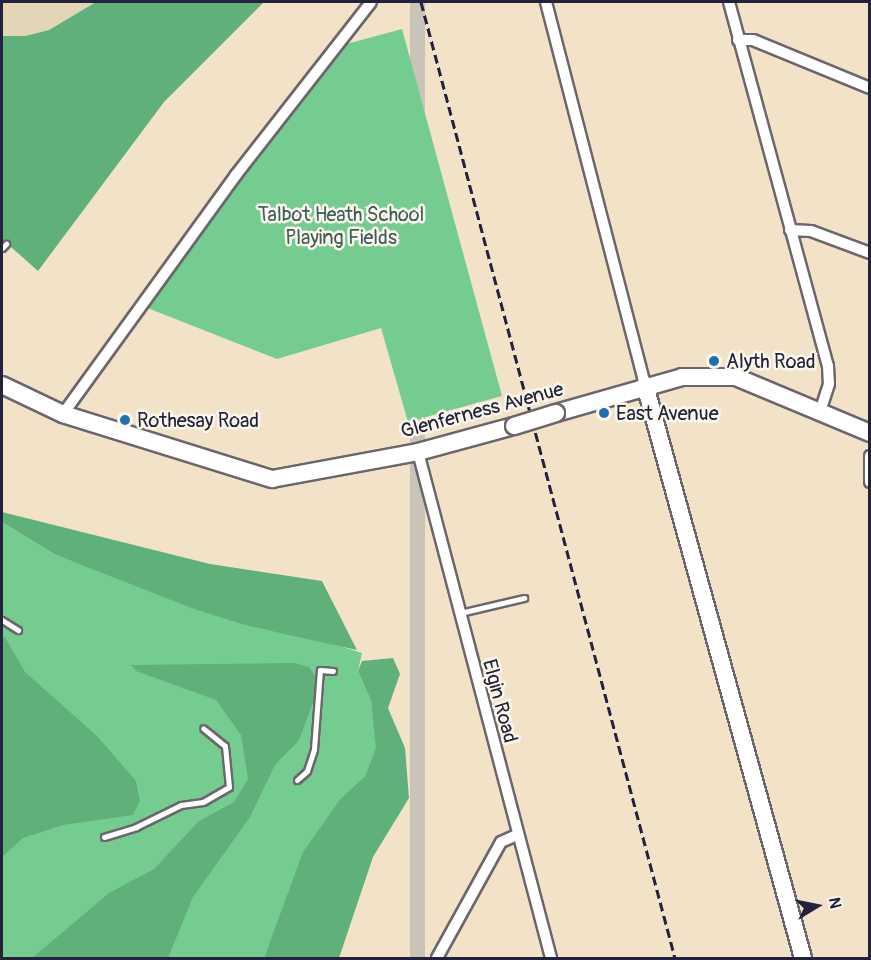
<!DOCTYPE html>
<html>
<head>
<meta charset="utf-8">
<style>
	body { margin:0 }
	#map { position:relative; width:871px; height:960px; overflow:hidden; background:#f2e3c8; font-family:Pangolin,sans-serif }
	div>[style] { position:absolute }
	.built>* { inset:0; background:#e3d6b7 }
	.industrial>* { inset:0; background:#c8c4b8; transform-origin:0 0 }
	.green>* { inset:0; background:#75cc91 }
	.forest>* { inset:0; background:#60b07b }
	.roads { filter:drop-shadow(2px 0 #6b666c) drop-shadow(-2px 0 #6b666c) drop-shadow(0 2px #6b666c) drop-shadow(0 -2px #6b666c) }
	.lane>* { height:5px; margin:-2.5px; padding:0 2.5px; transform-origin:2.5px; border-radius:2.5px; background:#fff }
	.street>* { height:10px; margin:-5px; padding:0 5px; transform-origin:5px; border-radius:5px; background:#fff }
	.secondary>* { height:16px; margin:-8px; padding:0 8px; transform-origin:8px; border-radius:8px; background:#fff }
	.rail>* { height:3px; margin-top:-1.5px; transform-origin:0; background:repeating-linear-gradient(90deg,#22223b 0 9px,transparent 0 13.5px) }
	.bridges { filter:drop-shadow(2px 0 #6b666c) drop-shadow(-2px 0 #6b666c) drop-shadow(0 2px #6b666c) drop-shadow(0 -2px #6b666c) }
	.secondary-bridge>* { height:16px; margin:-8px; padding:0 8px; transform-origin:8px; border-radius:8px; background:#fff }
	.dots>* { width:16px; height:16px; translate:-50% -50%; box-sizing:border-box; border:3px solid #fbf7ec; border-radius:50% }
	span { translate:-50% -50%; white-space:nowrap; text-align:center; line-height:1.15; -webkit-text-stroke:5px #fbf7ec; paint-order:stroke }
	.park-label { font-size:20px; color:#3f5e59 }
	.poi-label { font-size:20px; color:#22223b }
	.left { translate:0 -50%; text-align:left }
	.street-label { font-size:20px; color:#22223b }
	.frame { position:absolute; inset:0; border:3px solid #22223b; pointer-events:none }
	.north { position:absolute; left:787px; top:876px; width:60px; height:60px; -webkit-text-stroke:4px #fbf7ec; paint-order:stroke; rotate:80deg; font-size:16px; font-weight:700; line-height:24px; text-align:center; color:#22223b }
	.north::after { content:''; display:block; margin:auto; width:21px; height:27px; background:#22223b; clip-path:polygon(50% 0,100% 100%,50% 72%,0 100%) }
</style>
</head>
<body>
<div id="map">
	<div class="built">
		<i style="clip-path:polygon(2px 2px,96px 2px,49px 30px,25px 36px,2px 36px)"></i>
	</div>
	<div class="industrial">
		<i style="left:410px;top:2px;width:15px;height:989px"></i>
	</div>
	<div class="green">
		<i style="clip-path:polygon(402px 29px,502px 396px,408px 422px,381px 328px,277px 359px,145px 307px,339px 46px)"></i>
		<i style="clip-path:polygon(2px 522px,54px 554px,248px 626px,327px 642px,362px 653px,358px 671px,371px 701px,377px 748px,365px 776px,341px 798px,284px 907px,264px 958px,2px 958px)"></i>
	</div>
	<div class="forest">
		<i style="clip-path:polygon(96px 2px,264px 2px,164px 102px,38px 271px,2px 239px,2px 36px,25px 36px,49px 30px)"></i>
		<i style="clip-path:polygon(2px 512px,210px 564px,322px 581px,357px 650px,248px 626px,194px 609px,54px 554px,2px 522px)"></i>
		<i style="clip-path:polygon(5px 637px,25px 672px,97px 736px,136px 781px,140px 801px,133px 815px,63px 825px,23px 838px,2px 857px,2px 638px)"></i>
		<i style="clip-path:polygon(393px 658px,400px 674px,388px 708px,405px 748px,409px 798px,373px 857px,339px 958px,264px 958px,303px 852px,341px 798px,365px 776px,376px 748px,371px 701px,358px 671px,362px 661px)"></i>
		<i style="clip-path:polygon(294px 663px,309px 667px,320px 684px,299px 740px,275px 765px,250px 817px,193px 897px,168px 958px,32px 958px,109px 893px,154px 869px,199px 821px,234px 802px,248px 779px,241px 735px,216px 700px,136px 671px,131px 665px)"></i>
	</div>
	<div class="roads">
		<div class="lane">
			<i style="left:2px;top:248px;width:6px;rotate:-45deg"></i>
			<i style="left:460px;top:613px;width:66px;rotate:-13.2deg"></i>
			<i style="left:2px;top:620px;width:19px;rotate:32deg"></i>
			<i style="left:297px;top:780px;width:13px;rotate:-42deg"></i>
			<i style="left:307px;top:771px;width:23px;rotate:-72deg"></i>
			<i style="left:314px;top:749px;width:79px;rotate:-85.7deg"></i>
			<i style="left:320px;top:670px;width:13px;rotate:4deg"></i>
			<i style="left:104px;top:837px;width:34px;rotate:-17deg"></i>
			<i style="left:136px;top:827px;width:50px;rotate:-26.1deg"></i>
			<i style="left:181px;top:805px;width:22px;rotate:-8deg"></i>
			<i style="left:203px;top:802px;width:30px;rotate:-30deg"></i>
			<i style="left:229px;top:787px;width:41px;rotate:-95.6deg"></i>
			<i style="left:225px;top:746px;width:28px;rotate:-141deg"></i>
		</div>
		<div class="street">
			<i style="left:546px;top:2px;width:396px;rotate:75.5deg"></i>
			<i style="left:729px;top:2px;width:377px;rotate:74.8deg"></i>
			<i style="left:828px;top:366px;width:18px;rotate:87deg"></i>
			<i style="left:829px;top:384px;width:26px;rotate:108deg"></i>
			<i style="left:738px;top:40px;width:15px"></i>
			<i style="left:753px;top:40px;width:126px;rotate:22.3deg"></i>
			<i style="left:790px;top:230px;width:21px;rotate:3deg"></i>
			<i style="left:811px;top:231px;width:63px;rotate:20.4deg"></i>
			<i style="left:63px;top:414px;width:295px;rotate:-54.1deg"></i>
			<i style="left:236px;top:175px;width:219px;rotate:-52deg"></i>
			<i style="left:418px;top:452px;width:523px;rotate:75.27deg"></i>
			<i style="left:870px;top:456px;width:26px;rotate:90deg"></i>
			<i style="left:437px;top:958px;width:132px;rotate:-61.1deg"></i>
			<i style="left:501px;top:842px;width:17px;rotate:-24deg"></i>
		</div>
		<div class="secondary">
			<i style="left:2px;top:385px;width:68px;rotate:25.4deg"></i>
			<i style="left:63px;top:414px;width:219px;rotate:17.3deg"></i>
			<i style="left:272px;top:479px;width:148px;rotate:-10.5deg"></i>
			<i style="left:418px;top:452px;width:99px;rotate:-15.2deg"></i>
			<i style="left:645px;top:385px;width:594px;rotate:74.58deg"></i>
			<i style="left:556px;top:413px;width:131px;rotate:-15.9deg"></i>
			<i style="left:682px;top:377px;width:54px"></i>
			<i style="left:736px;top:377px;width:145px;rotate:22.7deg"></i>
		</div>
	</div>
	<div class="rail">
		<i style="left:421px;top:2px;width:989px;rotate:75.12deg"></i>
	</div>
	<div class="bridges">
		<div class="secondary-bridge">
			<i style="left:514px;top:426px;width:44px;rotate:-17.2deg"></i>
		</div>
	</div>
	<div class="dots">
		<i style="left:714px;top:361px;background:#1f6fb2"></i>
		<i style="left:604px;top:413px;background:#1f6fb2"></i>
		<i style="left:125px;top:420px;background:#1f6fb2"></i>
	</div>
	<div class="park-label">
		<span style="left:341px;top:226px">Talbot Heath School<br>Playing Fields</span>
	</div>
	<div class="poi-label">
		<span class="left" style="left:726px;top:361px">Alyth Road</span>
		<span class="left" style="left:616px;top:413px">East Avenue</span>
		<span class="left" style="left:137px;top:420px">Rothesay Road</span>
	</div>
	<div class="street-label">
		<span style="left:482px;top:410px;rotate:-15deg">Glenferness Avenue</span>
		<span style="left:500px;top:701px;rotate:75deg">Elgin Road</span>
	</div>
	<div class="frame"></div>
	<div class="north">N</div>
</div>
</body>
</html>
